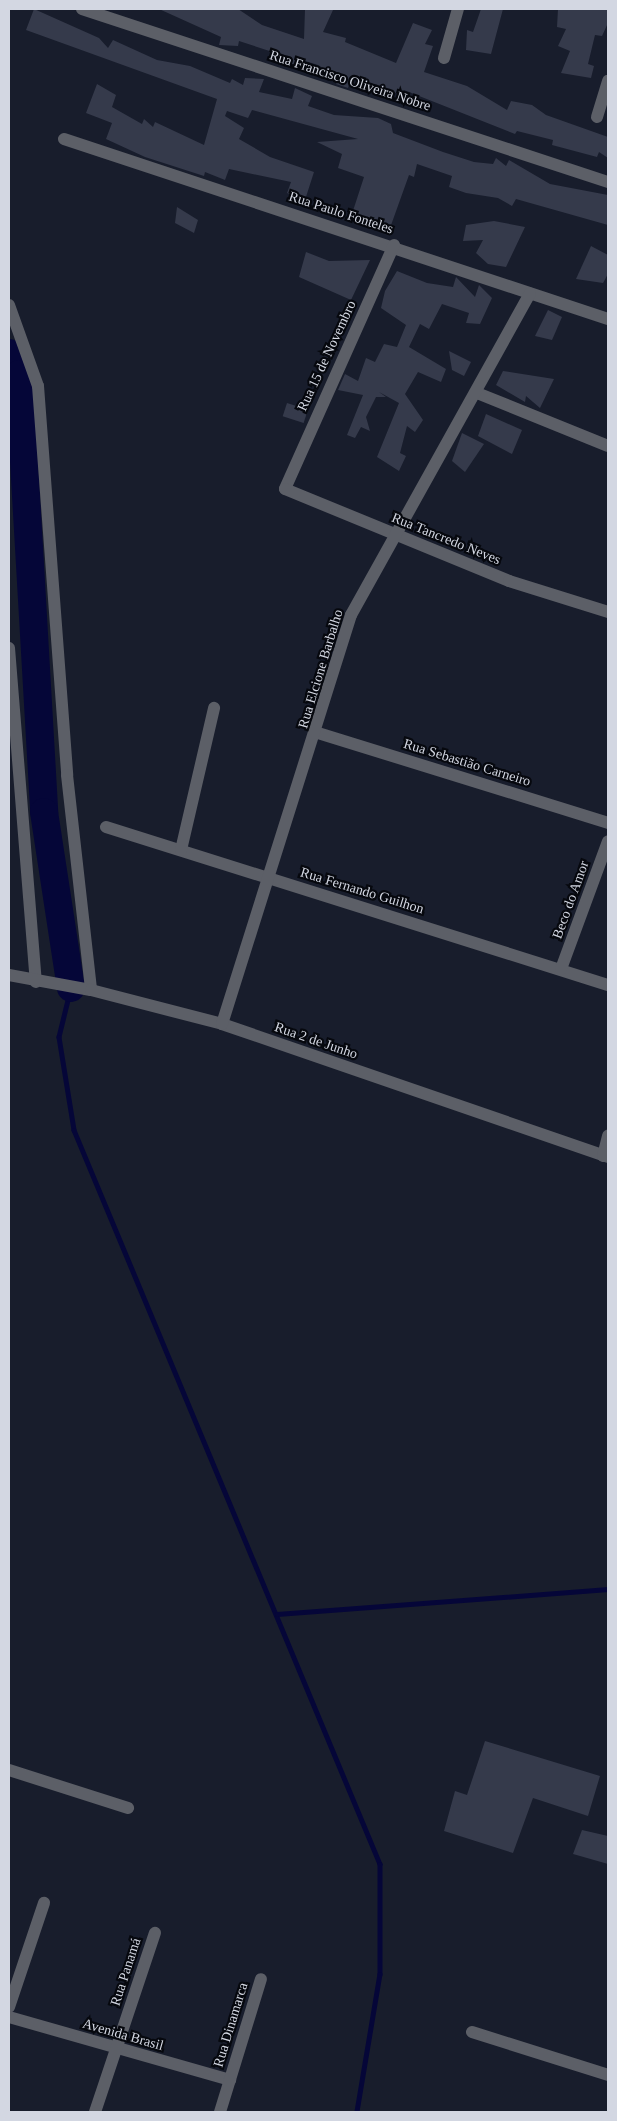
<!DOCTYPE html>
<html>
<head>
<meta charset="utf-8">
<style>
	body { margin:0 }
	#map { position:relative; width:617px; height:2121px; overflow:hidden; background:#181d2c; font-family:"Times New Roman",serif }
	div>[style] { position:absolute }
	.stream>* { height:4.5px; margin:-2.25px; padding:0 2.25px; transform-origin:2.25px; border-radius:2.25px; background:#050638 }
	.river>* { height:28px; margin:-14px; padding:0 14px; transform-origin:14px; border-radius:14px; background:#050638 }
	.building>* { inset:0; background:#353a4b; transform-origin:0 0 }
	.minor>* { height:12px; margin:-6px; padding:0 6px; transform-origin:6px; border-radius:6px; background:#5c5f67 }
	span { translate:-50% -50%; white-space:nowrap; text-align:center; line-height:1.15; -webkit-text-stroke:4.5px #06080e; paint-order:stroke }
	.street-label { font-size:14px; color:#d3d7e2 }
	.frame { position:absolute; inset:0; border:10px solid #d3d7e2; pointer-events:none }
</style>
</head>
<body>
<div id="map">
	<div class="stream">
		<i style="left:71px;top:988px;width:50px;rotate:103.8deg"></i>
		<i style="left:59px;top:1037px;width:94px;rotate:80.8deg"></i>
		<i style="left:74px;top:1130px;width:795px;rotate:67.37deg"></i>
		<i style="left:380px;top:1864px;width:110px;rotate:90deg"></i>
		<i style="left:380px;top:1974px;width:140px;rotate:99.5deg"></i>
		<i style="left:277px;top:1614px;width:332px;rotate:-4.3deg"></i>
	</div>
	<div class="river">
		<i style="left:9px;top:353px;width:23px;rotate:65deg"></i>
		<i style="left:19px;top:374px;width:439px;rotate:86.7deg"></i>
		<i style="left:44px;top:812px;width:178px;rotate:81.3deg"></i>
	</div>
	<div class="building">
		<i style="clip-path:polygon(34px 9px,99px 38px,108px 48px,113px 40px,157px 60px,190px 66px,230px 83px,232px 79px,243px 85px,245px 78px,264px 79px,259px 92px,292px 99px,295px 88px,312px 96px,308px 106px,334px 115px,378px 118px,391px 124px,393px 133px,443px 152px,474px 162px,493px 164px,496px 158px,506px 166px,509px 160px,550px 184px,608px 195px,608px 225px,516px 199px,512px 206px,498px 198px,466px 193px,449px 187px,452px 176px,417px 164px,414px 177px,409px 175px,390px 228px,350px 220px,364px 177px,338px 168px,342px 154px,317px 142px,358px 139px,252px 110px,248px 118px,227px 111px,225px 116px,244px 128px,239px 139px,270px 157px,314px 172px,305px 200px,287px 193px,291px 182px,229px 169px,225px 180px,205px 172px,204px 176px,145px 157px,106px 139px,112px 123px,86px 113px,97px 84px,116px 95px,112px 107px,142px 124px,144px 119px,153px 127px,155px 122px,204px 145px,217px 99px,26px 30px)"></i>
		<i style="clip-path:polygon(159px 9px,238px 9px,262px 25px,304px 39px,305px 9px,333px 10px,323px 32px,346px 38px,345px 42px,396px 63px,413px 23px,432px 30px,425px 44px,433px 46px,424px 72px,467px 86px,507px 110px,511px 101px,532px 105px,546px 115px,608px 137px,608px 158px,599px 152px,597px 157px,552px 145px,553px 140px,517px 131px,515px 134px,404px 90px,402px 95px,351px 78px,348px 88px,336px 84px,338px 77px,318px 65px,302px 60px,299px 69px,285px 66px,288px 57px,239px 41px,238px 46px,219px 45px,221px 37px)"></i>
		<i style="clip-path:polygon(481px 9px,503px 9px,491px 54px,466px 50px,467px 30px,473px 32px)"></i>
		<i style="clip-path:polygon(558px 9px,608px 9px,608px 23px,602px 36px,595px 35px,588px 64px,594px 66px,591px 78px,561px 73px,570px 51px,558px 46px,566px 29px,557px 27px)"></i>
		<i style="clip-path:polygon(177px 207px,198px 220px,194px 233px,175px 223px)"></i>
		<i style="clip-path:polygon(494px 221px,525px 227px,506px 267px,488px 264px,476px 253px,483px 240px,463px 241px,466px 225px)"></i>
		<i style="clip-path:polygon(591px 246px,608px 255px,608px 274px,603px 283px,576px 279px)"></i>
		<i style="clip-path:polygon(306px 252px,329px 261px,370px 260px,351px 300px,299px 277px)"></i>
		<i style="clip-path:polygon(397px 271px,427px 283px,453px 287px,456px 277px,475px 297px,479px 285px,492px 298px,480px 324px,466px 323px,469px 313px,442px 304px,429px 329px,420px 324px,409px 347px,446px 369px,441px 382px,418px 372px,405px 394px,423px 420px,415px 432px,407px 426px,400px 453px,406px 456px,399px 471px,377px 457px,399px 403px,379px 392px,386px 397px,376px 397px,366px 417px,370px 431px,361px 427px,355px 438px,347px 435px,363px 395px,338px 390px,345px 374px,358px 381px,366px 358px,375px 362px,384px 344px,397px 347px,406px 325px,381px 308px,385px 291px)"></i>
		<i style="clip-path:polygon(548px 310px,562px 317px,552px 340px,535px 336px)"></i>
		<i style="clip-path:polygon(449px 351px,471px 362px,464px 376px,452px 370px)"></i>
		<i style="clip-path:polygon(503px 371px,554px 379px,540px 408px,526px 396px,525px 402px,496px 385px)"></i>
		<i style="left:287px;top:403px;width:22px;height:14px;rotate:18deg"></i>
		<i style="clip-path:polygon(486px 414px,522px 430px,512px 454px,478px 436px)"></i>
		<i style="clip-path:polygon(462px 433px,484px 444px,465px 472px,452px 461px)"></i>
		<i style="clip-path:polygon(485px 1741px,600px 1776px,588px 1816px,533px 1798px,513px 1853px,444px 1831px,455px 1791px,467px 1795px)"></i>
		<i style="clip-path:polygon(582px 1830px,608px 1836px,608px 1864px,573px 1854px)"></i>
	</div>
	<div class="minor">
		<i style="left:82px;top:9px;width:554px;rotate:18.21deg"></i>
		<i style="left:444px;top:58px;width:51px;rotate:-74.1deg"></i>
		<i style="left:597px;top:117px;width:38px;rotate:-73deg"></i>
		<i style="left:64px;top:139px;width:573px;rotate:18.31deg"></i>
		<i style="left:394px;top:245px;width:267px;rotate:114.1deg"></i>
		<i style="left:285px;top:489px;width:242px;rotate:22.3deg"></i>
		<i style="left:509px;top:581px;width:104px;rotate:17.4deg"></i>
		<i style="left:9px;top:305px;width:86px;rotate:70.3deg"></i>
		<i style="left:38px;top:386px;width:390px;rotate:85.7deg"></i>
		<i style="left:67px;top:775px;width:216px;rotate:83.6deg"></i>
		<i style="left:477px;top:393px;width:141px;rotate:22deg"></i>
		<i style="left:9px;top:648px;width:335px;rotate:85.4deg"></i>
		<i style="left:318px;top:733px;width:304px;rotate:17.2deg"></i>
		<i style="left:106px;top:827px;width:526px;rotate:17.47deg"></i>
		<i style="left:181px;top:850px;width:146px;rotate:-76.9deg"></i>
		<i style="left:561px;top:969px;width:136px;rotate:-69.8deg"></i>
		<i style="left:9px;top:975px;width:83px;rotate:10.4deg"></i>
		<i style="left:91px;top:990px;width:135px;rotate:14.5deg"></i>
		<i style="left:222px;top:1024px;width:408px;rotate:19deg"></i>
		<i style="left:222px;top:1024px;width:429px;rotate:-72.5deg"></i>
		<i style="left:351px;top:615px;width:368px;rotate:-60.9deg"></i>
		<i style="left:603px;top:1156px;width:21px;rotate:-76deg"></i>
		<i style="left:9px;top:1770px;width:125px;rotate:17.7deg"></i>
		<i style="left:9px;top:2007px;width:110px;rotate:-71.4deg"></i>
		<i style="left:9px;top:2017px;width:230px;rotate:15.9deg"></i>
		<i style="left:472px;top:2032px;width:143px;rotate:17.5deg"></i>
		<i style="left:95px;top:2112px;width:189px;rotate:-71.5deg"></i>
		<i style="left:220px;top:2112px;width:139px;rotate:-72.9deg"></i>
	</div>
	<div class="street-label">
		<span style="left:350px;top:81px;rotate:18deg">Rua Francisco Oliveira Nobre</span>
		<span style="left:341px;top:213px;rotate:18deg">Rua Paulo Fonteles</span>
		<span style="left:327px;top:356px;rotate:-65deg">Rua 15 de Novembro</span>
		<span style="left:446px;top:539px;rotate:22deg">Rua Tancredo Neves</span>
		<span style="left:321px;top:669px;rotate:-73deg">Rua Elcione Barbalho</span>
		<span style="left:467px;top:763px;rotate:17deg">Rua Sebastião Carneiro</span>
		<span style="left:362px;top:891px;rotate:17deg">Rua Fernando Guilhon</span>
		<span style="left:571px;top:900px;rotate:-70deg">Beco do Amor</span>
		<span style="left:316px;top:1041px;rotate:19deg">Rua 2 de Junho</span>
		<span style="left:126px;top:1972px;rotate:-72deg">Rua Panamá</span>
		<span style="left:231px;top:2025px;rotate:-73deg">Rua Dinamarca</span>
		<span style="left:123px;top:2035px;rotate:16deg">Avenida Brasil</span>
	</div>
	<div class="frame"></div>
</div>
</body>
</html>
